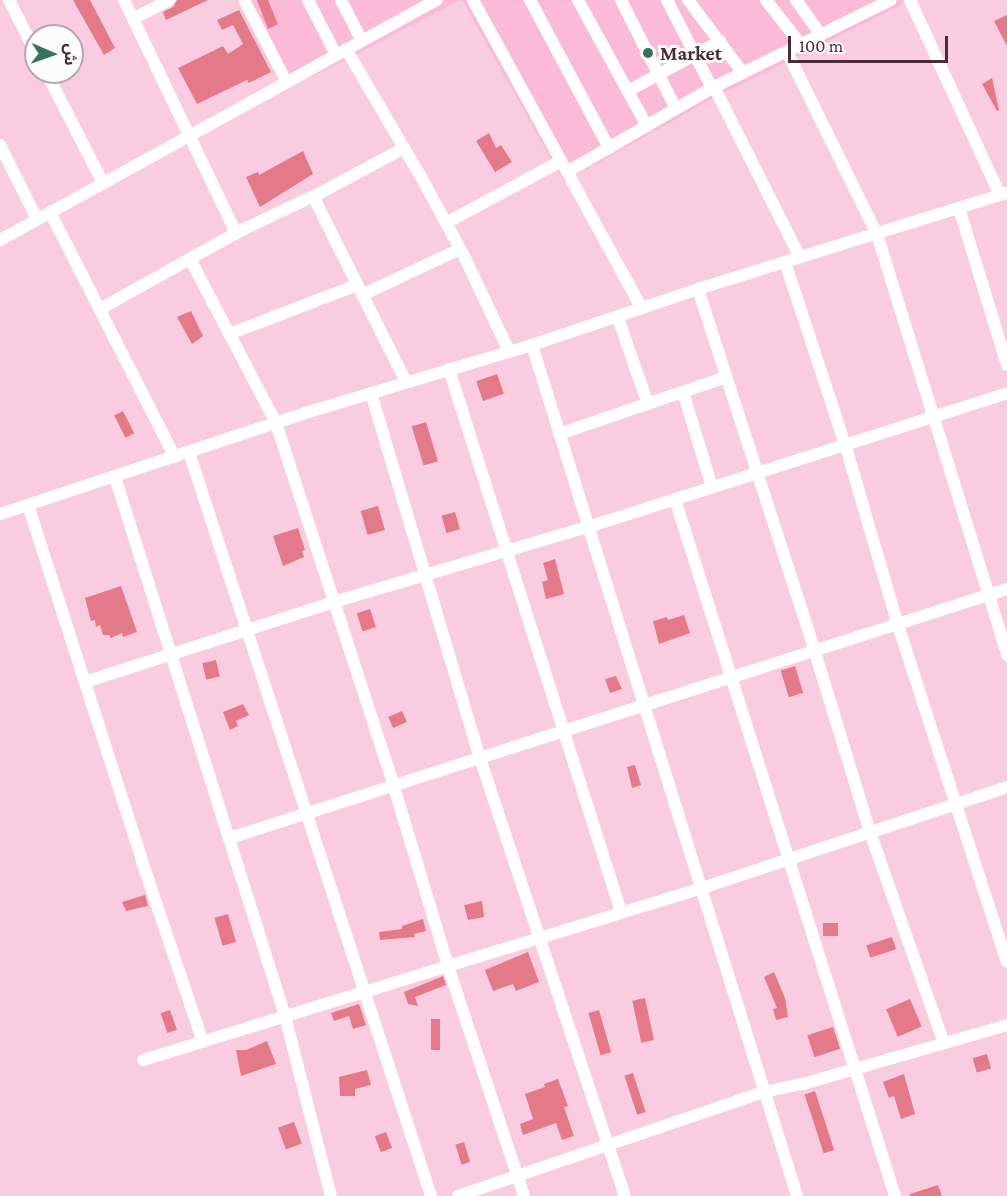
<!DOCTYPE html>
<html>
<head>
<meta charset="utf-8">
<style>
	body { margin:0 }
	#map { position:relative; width:1007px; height:1196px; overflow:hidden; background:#f9cddf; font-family:"Crimson Pro","Noto Sans Arabic",serif }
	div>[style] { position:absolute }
	.built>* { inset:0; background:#fbbbd7 }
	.building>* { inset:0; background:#e4798a; transform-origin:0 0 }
	.minor>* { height:12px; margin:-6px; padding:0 6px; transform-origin:6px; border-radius:6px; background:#fff }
	.dots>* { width:16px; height:16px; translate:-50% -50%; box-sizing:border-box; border:3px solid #fcfcfc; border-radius:50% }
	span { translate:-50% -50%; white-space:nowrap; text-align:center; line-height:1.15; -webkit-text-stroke:6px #fcfcfc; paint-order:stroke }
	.poi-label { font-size:20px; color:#492d39; font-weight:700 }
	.left { translate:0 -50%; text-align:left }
	.north { position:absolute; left:24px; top:24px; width:60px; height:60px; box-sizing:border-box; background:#fcfcfc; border:2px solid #b4a9ae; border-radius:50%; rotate:92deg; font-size:16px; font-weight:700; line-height:24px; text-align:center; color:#492d39 }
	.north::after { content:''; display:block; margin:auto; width:21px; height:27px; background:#347360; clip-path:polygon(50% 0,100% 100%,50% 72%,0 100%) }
	.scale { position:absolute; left:788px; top:36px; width:160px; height:27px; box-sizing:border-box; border:3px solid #492d39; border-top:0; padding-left:8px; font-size:18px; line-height:21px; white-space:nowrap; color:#492d39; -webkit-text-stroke:4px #fcfcfc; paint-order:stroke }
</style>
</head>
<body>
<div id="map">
	<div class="built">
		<i style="clip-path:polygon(236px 0,460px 0,344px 61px,282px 90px)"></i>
		<i style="clip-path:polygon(462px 0,905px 0,898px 7px,712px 99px,564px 182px)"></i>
	</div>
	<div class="building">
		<i style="clip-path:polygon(73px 0,90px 0,115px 48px,104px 55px)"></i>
		<i style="clip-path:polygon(177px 0,208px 0,166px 20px,163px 12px,173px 7px)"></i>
		<i style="clip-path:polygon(257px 0,268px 0,278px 24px,268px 29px)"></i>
		<i style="clip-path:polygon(239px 10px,271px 72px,249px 83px,247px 80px,197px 104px,178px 68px,223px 46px,228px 54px,243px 44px,233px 25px,222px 30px,217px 20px)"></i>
		<i style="clip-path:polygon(1007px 15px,1007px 46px,994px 21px)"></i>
		<i style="clip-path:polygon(992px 78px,999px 110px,997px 111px,982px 84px)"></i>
		<i style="clip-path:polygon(489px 133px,496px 148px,501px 145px,512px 162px,495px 172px,476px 141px)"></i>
		<i style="clip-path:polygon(303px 151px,313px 174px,260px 207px,246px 177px,258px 172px,259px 175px)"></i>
		<i style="clip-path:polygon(191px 311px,203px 336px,192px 344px,177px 317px)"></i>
		<i style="left:497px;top:374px;width:21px;height:22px;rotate:71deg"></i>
		<i style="left:123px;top:411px;width:25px;height:10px;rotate:63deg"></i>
		<i style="left:426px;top:422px;width:41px;height:15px;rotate:73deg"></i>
		<i style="left:378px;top:506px;width:25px;height:18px;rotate:74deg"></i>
		<i style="left:455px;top:512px;width:18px;height:14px;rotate:74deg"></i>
		<i style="clip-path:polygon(298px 528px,305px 550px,302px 551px,304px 557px,283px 566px,273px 536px)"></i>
		<i style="clip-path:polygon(555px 559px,564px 594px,546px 599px,542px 582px,548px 580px,543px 563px)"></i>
		<i style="clip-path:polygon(121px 586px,137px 632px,123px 637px,122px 633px,111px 638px,109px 635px,103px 635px,100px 625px,96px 627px,95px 620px,91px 621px,85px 598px)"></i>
		<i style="left:370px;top:609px;width:19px;height:14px;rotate:72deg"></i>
		<i style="clip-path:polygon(684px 615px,690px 633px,659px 644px,653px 621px,667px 617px,668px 620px)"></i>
		<i style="left:216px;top:660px;width:17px;height:14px;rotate:77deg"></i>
		<i style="left:795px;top:666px;width:28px;height:15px;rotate:73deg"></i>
		<i style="clip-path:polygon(616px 676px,622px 689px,610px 693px,605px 679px)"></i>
		<i style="clip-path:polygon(243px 704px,249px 715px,236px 721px,238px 726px,230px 730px,223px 712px)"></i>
		<i style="left:402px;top:711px;width:12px;height:15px;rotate:66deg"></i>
		<i style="clip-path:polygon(635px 765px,641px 785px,632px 788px,627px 767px)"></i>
		<i style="clip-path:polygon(145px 895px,148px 906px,126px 911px,122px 902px)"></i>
		<i style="clip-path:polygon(482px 901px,484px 917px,468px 920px,464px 905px)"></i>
		<i style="left:228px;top:914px;width:29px;height:14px;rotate:74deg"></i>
		<i style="clip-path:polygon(423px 919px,426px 931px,414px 934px,415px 937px,380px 940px,379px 932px,402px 929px,402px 926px)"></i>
		<i style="left:838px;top:923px;width:13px;height:15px;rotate:90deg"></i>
		<i style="left:892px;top:937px;width:13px;height:27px;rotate:72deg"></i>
		<i style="clip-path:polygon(528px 952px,539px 982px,516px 991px,513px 984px,493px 991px,485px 970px)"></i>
		<i style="clip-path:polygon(774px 972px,785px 998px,788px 1017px,776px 1020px,773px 1009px,777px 1008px,764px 977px)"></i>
		<i style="clip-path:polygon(443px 976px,446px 985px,415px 997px,418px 1006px,408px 1004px,404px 992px)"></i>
		<i style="left:645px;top:998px;width:43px;height:13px;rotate:78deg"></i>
		<i style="left:910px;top:999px;width:30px;height:26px;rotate:67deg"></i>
		<i style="clip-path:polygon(359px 1004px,366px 1025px,353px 1029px,349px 1016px,334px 1021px,331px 1013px)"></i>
		<i style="left:170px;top:1010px;width:21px;height:10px;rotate:71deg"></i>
		<i style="left:599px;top:1010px;width:44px;height:11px;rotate:74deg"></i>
		<i style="left:431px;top:1019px;width:9px;height:31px"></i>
		<i style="left:833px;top:1027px;width:23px;height:27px;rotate:72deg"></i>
		<i style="clip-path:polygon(267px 1041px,276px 1064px,241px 1076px,236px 1050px,246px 1050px)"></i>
		<i style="left:987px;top:1054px;width:15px;height:15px;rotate:74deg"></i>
		<i style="clip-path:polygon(367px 1070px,371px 1085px,355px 1089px,355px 1096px,340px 1096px,339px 1077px)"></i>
		<i style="left:633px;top:1073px;width:41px;height:9px;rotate:72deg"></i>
		<i style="clip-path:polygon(904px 1074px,915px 1114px,901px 1119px,894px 1096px,889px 1098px,883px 1082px)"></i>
		<i style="clip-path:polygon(558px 1079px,568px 1106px,564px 1107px,574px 1136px,562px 1140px,556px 1123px,523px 1135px,520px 1124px,533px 1119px,525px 1094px,545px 1087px,544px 1084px)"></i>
		<i style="left:815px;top:1091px;width:62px;height:11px;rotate:72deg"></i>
		<i style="left:294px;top:1122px;width:23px;height:17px;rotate:70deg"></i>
		<i style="left:386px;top:1132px;width:17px;height:12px;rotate:69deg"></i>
		<i style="left:464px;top:1142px;width:21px;height:9px;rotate:73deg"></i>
		<i style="clip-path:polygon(938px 1185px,942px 1196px,910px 1196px,910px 1194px)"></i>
	</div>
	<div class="minor">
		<i style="left:9px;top:0;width:59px;rotate:63deg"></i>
		<i style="left:124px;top:0;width:259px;rotate:64.3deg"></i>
		<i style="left:244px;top:0;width:91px;rotate:62.6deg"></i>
		<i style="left:308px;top:0;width:62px;rotate:63deg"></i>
		<i style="left:341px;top:0;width:46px;rotate:62.9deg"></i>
		<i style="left:473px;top:0;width:352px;rotate:61.3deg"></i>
		<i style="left:530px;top:0;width:168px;rotate:61.9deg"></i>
		<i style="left:578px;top:0;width:144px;rotate:61.3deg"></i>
		<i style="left:621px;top:0;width:122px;rotate:63.2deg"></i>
		<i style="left:667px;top:0;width:99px;rotate:62.9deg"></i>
		<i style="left:688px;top:0;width:91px;rotate:53deg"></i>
		<i style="left:766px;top:0;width:57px;rotate:52.1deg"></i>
		<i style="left:796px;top:0;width:43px;rotate:54.5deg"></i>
		<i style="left:910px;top:0;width:215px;rotate:65.2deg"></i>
		<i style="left:133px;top:19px;width:41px;rotate:-27.8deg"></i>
		<i style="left:346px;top:49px;width:146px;rotate:59.6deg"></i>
		<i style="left:420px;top:175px;width:92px;rotate:61.5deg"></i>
		<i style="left:464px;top:256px;width:105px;rotate:64.7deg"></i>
		<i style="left:787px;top:52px;width:203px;rotate:63.7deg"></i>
		<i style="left:877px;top:234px;width:441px;rotate:72.8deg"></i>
		<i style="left:46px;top:72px;width:125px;rotate:62.8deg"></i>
		<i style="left:714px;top:87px;width:191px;rotate:63.2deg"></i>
		<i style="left:628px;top:91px;width:105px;rotate:-28.5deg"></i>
		<i style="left:0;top:145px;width:83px;rotate:63.4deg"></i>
		<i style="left:567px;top:172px;width:168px;rotate:-30.1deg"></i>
		<i style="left:712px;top:88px;width:199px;rotate:-26.2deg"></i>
		<i style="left:313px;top:196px;width:208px;rotate:63.4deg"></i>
		<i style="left:959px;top:208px;width:164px;rotate:73deg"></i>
		<i style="left:50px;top:212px;width:275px;rotate:63deg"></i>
		<i style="left:446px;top:223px;width:131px;rotate:-28.3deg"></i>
		<i style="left:0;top:240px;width:498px;rotate:-28.8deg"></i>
		<i style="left:190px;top:259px;width:185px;rotate:62.3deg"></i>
		<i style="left:276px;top:423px;width:383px;rotate:72deg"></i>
		<i style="left:394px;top:787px;width:187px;rotate:73.2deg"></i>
		<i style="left:448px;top:966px;width:242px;rotate:71.7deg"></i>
		<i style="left:785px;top:262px;width:192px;rotate:71.8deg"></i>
		<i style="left:845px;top:444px;width:185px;rotate:73.7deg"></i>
		<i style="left:897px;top:622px;width:357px;rotate:72.1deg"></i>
		<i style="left:698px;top:289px;width:378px;rotate:72.1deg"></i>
		<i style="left:814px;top:649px;width:191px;rotate:73deg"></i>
		<i style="left:870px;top:832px;width:224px;rotate:70.7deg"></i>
		<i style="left:362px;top:295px;width:108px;rotate:-25.1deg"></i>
		<i style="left:100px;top:309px;width:156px;rotate:-29.2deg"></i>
		<i style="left:236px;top:233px;width:95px;rotate:-25.5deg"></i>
		<i style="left:322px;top:192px;width:93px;rotate:-28.2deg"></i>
		<i style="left:618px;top:318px;width:91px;rotate:70.8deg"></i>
		<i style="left:229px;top:334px;width:137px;rotate:-20.9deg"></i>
		<i style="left:532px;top:345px;width:891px;rotate:72.7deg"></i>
		<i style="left:449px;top:369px;width:570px;rotate:72.42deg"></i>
		<i style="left:683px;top:392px;width:99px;rotate:73deg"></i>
		<i style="left:371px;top:393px;width:381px;rotate:73.4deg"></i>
		<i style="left:480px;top:758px;width:461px;rotate:71.7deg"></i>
		<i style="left:559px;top:434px;width:176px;rotate:-18.8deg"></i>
		<i style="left:189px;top:452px;width:782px;rotate:71.98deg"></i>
		<i style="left:115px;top:477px;width:565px;rotate:72.49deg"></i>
		<i style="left:285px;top:1016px;width:186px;rotate:75.7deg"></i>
		<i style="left:675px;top:499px;width:731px;rotate:72.48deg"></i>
		<i style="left:28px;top:505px;width:374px;rotate:72.2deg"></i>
		<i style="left:142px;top:861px;width:191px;rotate:71.4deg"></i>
		<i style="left:0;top:514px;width:329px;rotate:-18.3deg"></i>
		<i style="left:312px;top:411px;width:230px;rotate:-16.7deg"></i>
		<i style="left:532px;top:345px;width:175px;rotate:-18.6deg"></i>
		<i style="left:698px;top:289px;width:324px;rotate:-17.3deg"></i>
		<i style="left:85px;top:682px;width:262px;rotate:-17.8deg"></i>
		<i style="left:334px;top:602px;width:265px;rotate:-16.5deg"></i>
		<i style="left:588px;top:527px;width:440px;rotate:-17.7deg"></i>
		<i style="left:230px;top:838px;width:816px;rotate:-17.77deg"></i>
		<i style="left:143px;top:1060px;width:585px;rotate:-17.1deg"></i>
		<i style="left:702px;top:888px;width:321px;rotate:-18.3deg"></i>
		<i style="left:458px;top:1196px;width:323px;rotate:-18.8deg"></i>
		<i style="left:764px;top:1092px;width:40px;rotate:-12deg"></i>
		<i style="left:803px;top:1084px;width:212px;rotate:-16.1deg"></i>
	</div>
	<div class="dots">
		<i style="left:648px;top:53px;background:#347360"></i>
	</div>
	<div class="poi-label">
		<span class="left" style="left:660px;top:53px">Market</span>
	</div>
	<div class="north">ش</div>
	<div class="scale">100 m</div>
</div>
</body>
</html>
